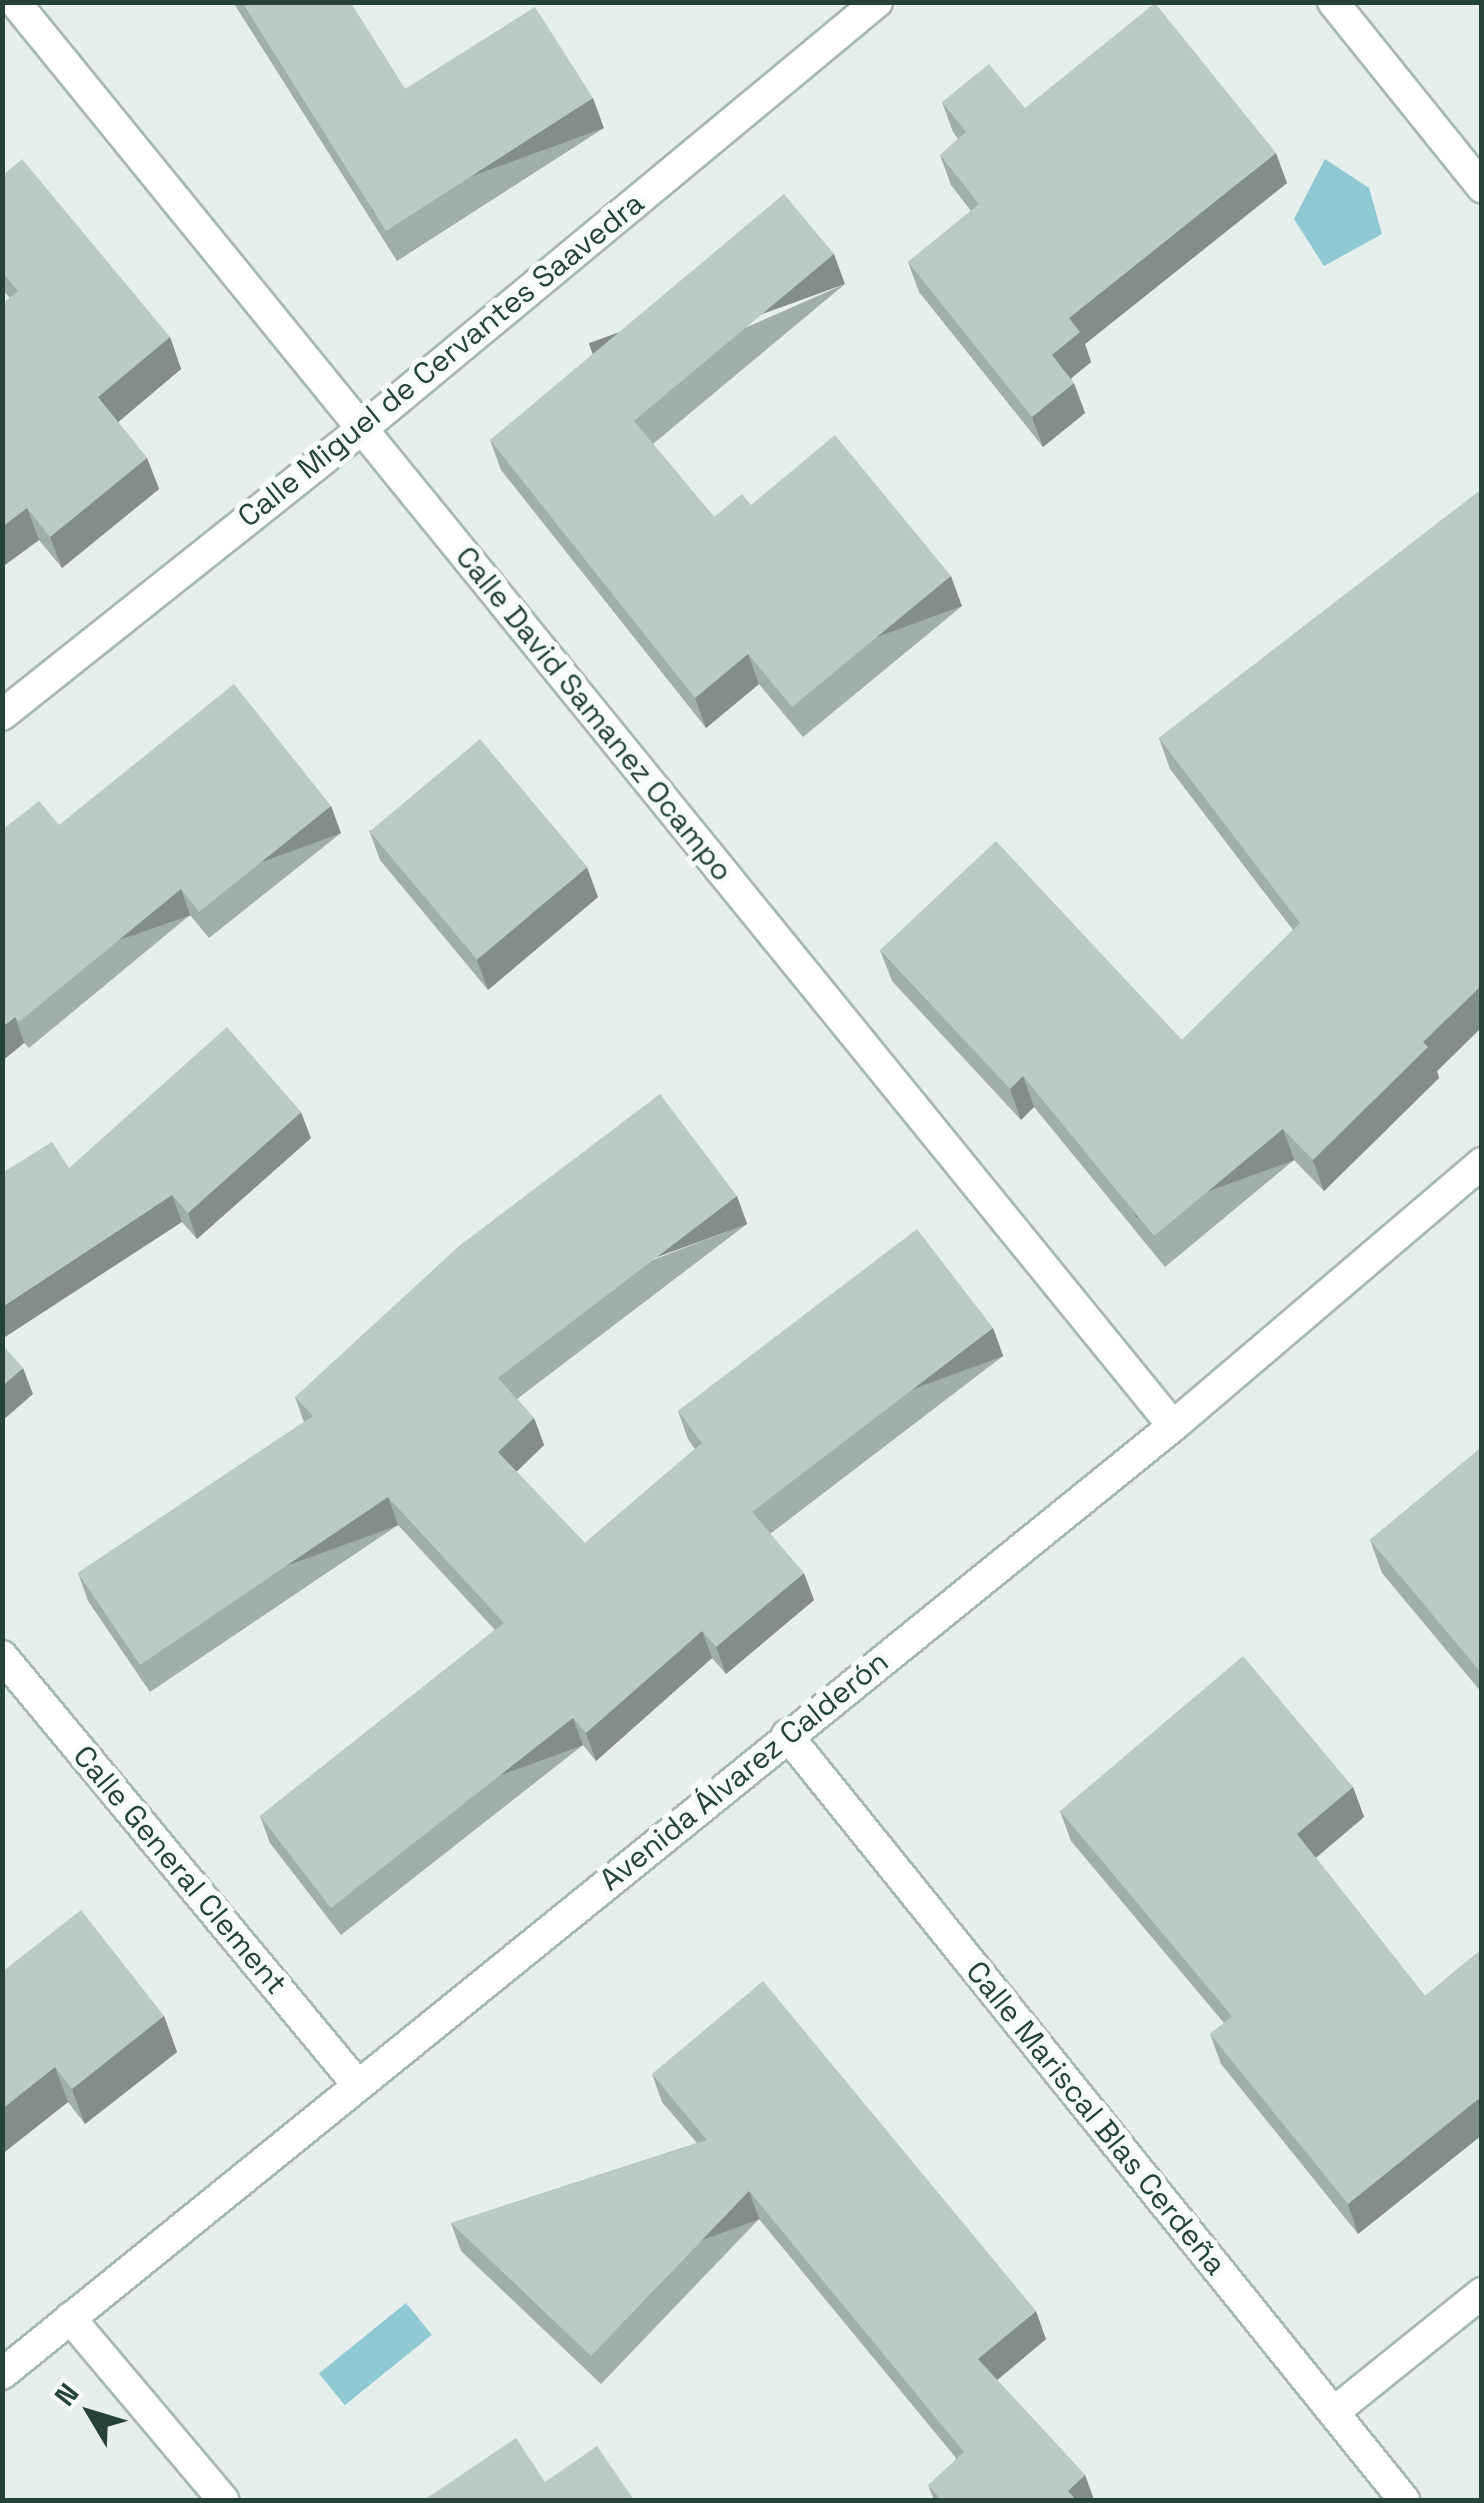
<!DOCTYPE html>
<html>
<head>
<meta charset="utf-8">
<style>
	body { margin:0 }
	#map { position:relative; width:1484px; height:2503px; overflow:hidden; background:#e6efeb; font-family:"Space Grotesk",sans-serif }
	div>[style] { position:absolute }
	.water>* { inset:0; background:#8ec9d4; transform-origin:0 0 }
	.roads { filter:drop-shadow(2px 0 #a8b8b2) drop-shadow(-2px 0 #a8b8b2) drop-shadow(0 2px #a8b8b2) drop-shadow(0 -2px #a8b8b2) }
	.minor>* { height:30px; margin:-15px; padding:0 15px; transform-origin:15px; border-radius:15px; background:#fff }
	.wall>* { inset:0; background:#a1aea9 }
	.shaded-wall>* { inset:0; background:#838d89; transform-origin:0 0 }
	.building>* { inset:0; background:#bbcac4; transform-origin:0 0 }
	span { translate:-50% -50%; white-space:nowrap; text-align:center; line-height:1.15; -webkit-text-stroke:10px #f7fbf9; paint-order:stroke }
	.street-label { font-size:30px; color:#24423a }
	.frame { position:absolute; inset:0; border:5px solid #24423a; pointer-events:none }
	.north { position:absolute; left:40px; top:2363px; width:100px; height:100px; -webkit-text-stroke:8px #f7fbf9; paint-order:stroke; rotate:308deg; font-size:28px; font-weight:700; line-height:40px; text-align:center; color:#24423a }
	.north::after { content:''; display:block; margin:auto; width:35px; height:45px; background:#24423a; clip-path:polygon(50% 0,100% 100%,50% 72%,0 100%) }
</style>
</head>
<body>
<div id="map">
	<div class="water">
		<i style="clip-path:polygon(1325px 159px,1369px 188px,1382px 234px,1324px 266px,1294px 219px)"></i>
		<i style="left:406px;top:2303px;width:41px;height:112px;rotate:51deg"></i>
	</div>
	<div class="roads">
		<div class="minor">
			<i style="left:15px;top:2px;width:1835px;rotate:50.88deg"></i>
			<i style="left:1333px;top:2px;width:238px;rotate:51.2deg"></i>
			<i style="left:2px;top:715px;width:460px;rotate:-38.5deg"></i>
			<i style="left:362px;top:429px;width:669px;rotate:-39.66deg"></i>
			<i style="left:2px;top:1656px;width:556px;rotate:50.33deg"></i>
			<i style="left:787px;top:1735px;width:983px;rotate:51.11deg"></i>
			<i style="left:70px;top:2318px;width:238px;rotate:49.9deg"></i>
			<i style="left:2px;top:2374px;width:1507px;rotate:-38.99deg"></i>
			<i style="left:1173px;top:1426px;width:406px;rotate:-40.4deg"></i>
			<i style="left:1334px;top:2412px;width:190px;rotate:-38.8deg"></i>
		</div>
	</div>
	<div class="wall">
		<i style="clip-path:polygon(233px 2px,350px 2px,405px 89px,604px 128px,397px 261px)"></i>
		<i style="clip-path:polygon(942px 102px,1025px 108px,1287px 183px,1085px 344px,1091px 362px,1071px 378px,1085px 413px,1043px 447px,919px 292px,908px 262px,971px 211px,951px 185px,940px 155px,958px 139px,953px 132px)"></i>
		<i style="clip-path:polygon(2px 176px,170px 337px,181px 369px,118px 422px,147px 458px,159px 489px,62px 568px,39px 540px,2px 567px,10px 298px,2px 289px)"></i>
		<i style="clip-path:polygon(845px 284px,653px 444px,714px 517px,751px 505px,962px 606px,803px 737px,759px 684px,706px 728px,501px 470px,490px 440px)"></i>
		<i style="clip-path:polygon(1482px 489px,1482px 1027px,1437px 1071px,1439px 1078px,1324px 1191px,1294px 1160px,1165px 1267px,1034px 1107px,1021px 1120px,892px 981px,880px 950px,1182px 1040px,1293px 930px,1170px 769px,1159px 738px)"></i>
		<i style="clip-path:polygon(331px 806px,341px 833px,209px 938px,190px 915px,29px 1048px,24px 1043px,2px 1061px,59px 825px)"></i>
		<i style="clip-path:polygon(369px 830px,598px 897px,488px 990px,380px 860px)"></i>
		<i style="clip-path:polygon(311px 1138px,197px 1239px,182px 1222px,69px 1168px)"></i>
		<i style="clip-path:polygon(747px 1224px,517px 1399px,534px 1418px,544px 1445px,516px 1472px,585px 1543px,695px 1449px,688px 1439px,678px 1411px,993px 1328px,1003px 1356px,770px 1534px,814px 1600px,726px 1674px,712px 1658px,596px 1761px,583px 1745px,341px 1935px,270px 1843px,260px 1816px,495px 1630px,398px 1525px,150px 1692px,88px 1601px,78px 1573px,304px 1422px,295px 1397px)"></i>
		<i style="clip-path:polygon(1482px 1447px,1482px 1693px,1382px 1573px,1370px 1540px)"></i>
		<i style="clip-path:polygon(1353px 1787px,1364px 1817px,1316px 1858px,1425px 1996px,1482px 1949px,1482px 2135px,1358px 2234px,1221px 2064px,1210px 2034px,1224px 2023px,1071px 1841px,1060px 1811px)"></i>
		<i style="clip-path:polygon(2px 1972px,164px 2016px,177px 2052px,85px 2124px,68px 2102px,2px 2154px)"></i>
		<i style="clip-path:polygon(652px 2074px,1046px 2339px,997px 2380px,1085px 2475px,1094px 2500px,942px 2500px,956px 2458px,759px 2219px,601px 2384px,461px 2251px,451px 2223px,697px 2143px,662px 2102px)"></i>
		<i style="clip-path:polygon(928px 2485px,942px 2500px,934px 2500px)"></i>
	</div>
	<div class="shaded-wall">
		<i style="left:593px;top:98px;width:32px;height:246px;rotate:70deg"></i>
		<i style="clip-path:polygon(1276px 153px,1287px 183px,1085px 344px,1091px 362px,1063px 385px,1052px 355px,1069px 318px)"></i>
		<i style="left:834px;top:254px;width:32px;height:261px;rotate:70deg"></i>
		<i style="clip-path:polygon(170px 337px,181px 369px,110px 429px,98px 397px)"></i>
		<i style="clip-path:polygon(1074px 383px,1085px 413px,1043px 447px,1032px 417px)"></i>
		<i style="clip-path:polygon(147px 458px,159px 489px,62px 568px,50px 537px)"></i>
		<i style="clip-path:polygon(27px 508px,39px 540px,2px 567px,2px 527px)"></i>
		<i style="left:951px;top:576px;width:32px;height:206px;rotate:70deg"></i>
		<i style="clip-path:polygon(748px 654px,759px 684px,706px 728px,695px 698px)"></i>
		<i style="left:331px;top:806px;width:29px;height:169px;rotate:70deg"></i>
		<i style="clip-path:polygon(587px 867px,598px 897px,488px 990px,477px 960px)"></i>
		<i style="left:181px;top:889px;width:28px;height:210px;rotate:71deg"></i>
		<i style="clip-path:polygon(1482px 985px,1482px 1027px,1437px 1071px,1439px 1078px,1324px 1191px,1313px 1160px,1423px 1042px)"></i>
		<i style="clip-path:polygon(15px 1017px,24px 1043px,2px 1061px,2px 1027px)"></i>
		<i style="clip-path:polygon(1023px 1076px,1034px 1107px,1021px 1120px,1010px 1089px)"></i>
		<i style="clip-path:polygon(301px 1112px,311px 1138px,197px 1239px,188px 1213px)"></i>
		<i style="left:1283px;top:1129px;width:33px;height:168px;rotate:70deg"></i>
		<i style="clip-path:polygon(172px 1195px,182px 1222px,2px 1339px,2px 1307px)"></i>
		<i style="left:737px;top:1196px;width:30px;height:300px;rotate:70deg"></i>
		<i style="left:993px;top:1328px;width:30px;height:303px;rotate:70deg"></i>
		<i style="clip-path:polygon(23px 1368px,33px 1394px,2px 1421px,2px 1386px)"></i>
		<i style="clip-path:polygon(534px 1418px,544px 1445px,508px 1480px,498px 1452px)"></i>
		<i style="left:388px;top:1497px;width:30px;height:300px;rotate:70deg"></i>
		<i style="clip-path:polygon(804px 1573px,814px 1600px,726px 1674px,716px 1647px)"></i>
		<i style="clip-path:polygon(702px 1631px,712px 1658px,596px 1761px,586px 1733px)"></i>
		<i style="left:573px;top:1718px;width:29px;height:308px;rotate:70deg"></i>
		<i style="clip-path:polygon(1353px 1787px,1364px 1817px,1308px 1864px,1297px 1834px)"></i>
		<i style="clip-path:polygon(164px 2016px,177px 2052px,85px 2124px,72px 2089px)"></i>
		<i style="clip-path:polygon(55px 2067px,68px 2102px,2px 2154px,2px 2109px)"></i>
		<i style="clip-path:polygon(1482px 2096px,1482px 2135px,1358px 2234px,1348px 2204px)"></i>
		<i style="left:749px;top:2191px;width:30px;height:228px;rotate:70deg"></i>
		<i style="clip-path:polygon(1036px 2311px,1046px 2339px,989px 2387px,978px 2359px)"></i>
		<i style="clip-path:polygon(1085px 2475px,1094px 2500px,1072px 2500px,1068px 2491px)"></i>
	</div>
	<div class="building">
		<i style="clip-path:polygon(242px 2px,350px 2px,405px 89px,535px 7px,593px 98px,386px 231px)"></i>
		<i style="clip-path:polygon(1155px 3px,1276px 153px,1069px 318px,1080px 332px,1052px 355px,1074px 383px,1032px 417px,908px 262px,979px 204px,940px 155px,966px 132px,942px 102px,989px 64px,1025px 108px)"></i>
		<i style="clip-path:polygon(22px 159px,170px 337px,98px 397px,147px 458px,50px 537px,27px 508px,2px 527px,2px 304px,18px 291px,2px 272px,2px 176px)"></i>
		<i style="clip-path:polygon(784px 194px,834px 254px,634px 421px,714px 517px,742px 494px,751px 505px,835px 435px,951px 576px,792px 707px,748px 654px,695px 698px,490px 440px)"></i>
		<i style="clip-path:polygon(1482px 489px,1482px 985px,1423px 1042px,1428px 1047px,1313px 1160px,1283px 1129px,1154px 1236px,1023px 1076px,1010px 1089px,880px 950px,996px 841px,1182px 1040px,1300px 923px,1159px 738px)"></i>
		<i style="clip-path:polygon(234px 684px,331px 806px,199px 912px,181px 889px,19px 1022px,15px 1017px,2px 1027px,2px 830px,39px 801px,59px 825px)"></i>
		<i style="left:480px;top:739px;width:167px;height:144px;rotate:50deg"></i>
		<i style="clip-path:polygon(227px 1027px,301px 1112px,188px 1213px,172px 1195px,2px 1307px,2px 1173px,52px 1142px,69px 1168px)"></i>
		<i style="clip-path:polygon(660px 1094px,737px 1196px,498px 1378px,534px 1418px,498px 1452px,585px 1543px,702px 1443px,678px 1411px,917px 1229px,993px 1328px,752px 1512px,804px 1573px,716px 1647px,702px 1631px,586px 1733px,573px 1718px,331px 1908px,260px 1816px,504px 1623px,388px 1497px,140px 1665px,78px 1573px,313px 1416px,295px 1397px,459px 1246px)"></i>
		<i style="clip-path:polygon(2px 1344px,23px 1368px,2px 1386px)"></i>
		<i style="clip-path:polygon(1482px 1447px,1482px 1674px,1370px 1540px)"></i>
		<i style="clip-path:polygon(1243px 1656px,1353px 1787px,1297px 1834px,1425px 1996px,1482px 1949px,1482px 2096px,1348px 2204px,1210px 2034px,1232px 2016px,1060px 1811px)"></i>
		<i style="clip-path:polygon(81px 1910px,164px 2016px,72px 2089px,55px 2067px,2px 2109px,2px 1972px)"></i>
		<i style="clip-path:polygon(763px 1981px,1036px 2311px,978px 2359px,1085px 2475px,1068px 2491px,1076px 2500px,942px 2500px,928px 2485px,964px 2452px,749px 2191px,591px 2356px,451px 2223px,707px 2140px,652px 2074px)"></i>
		<i style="clip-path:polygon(516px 2438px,545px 2482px,597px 2446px,634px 2500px,424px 2500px)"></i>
	</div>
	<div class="street-label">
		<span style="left:441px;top:360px;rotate:-39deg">Calle Miguel de Cervantes Saavedra</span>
		<span style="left:594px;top:714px;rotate:51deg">Calle David Samanez Ocampo</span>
		<span style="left:744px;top:1771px;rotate:-39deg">Avenida Álvarez Calderón</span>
		<span style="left:180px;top:1870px;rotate:50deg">Calle General Clement</span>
		<span style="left:1096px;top:2118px;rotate:51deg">Calle Mariscal Blas Cerdeña</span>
	</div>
	<div class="frame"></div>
	<div class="north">N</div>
</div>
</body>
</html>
